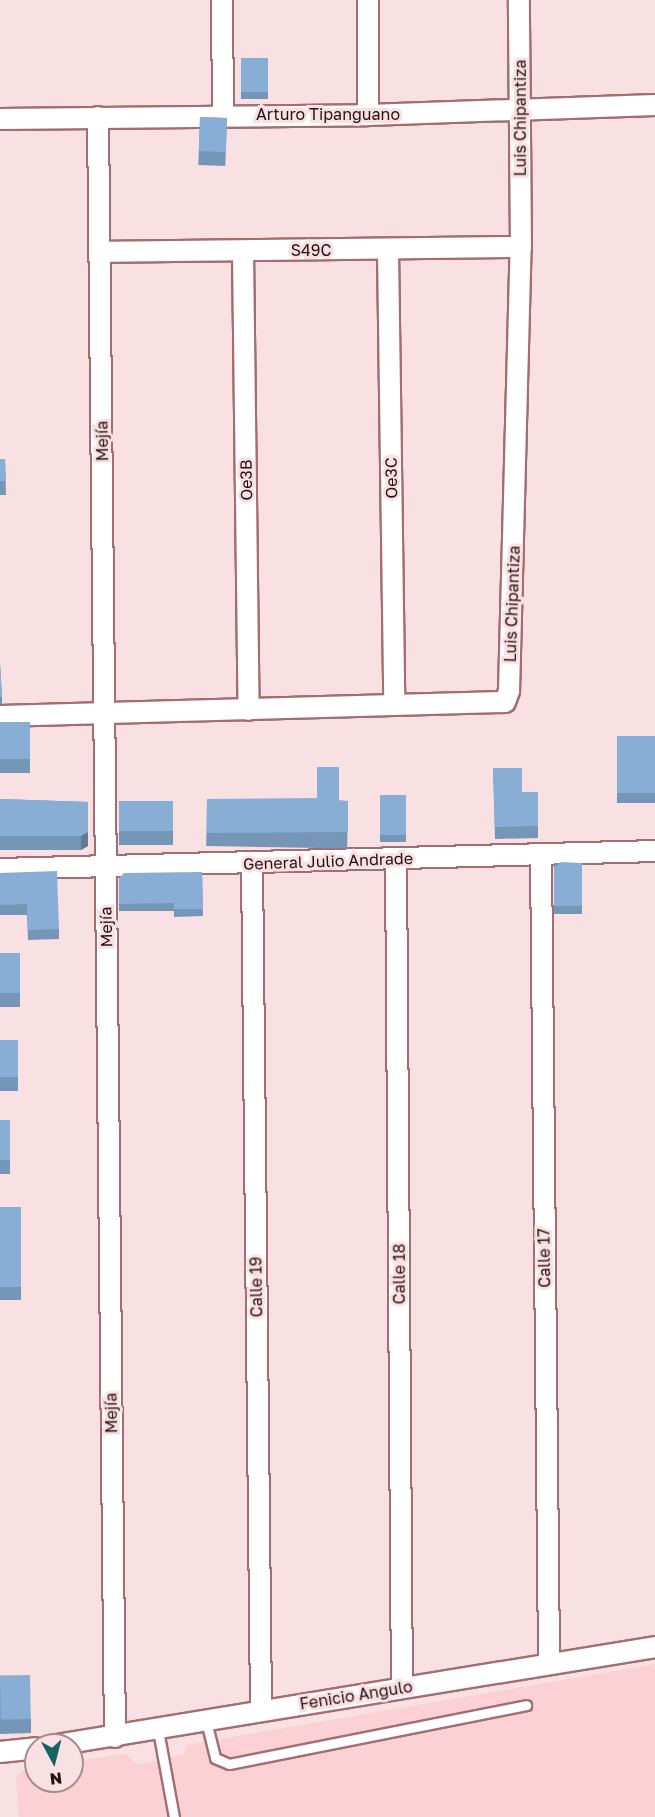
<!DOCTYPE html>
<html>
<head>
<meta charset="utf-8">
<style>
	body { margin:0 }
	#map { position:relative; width:655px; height:1817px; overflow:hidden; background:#f9e0e3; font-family:"Golos Text",sans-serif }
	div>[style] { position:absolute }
	.built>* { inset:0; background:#fbd1d5 }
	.roads { filter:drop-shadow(2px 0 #a46d74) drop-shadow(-2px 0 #a46d74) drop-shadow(0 2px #a46d74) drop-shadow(0 -2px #a46d74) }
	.lane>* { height:9px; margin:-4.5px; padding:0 4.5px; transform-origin:4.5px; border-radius:4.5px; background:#fff }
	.street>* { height:20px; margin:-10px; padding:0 10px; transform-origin:10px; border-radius:10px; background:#fff }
	.wall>* { inset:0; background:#7696b7; transform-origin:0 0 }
	.shaded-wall>* { inset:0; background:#607a95 }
	.building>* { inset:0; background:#89aed5; transform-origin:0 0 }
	span { translate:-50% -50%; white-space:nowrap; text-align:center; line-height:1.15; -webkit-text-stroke:6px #f9e0e3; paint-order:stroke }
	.street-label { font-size:16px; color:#251013 }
	.north { position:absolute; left:24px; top:1733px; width:60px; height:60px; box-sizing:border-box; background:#f9e0e3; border:2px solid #a48d90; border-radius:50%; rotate:173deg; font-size:16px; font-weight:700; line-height:24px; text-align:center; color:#251013 }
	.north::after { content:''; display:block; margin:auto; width:21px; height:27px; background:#166461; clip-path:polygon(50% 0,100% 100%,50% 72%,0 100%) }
</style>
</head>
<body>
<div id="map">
	<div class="built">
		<i style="clip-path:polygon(655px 1664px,655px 1817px,19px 1817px,16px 1777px,26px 1767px,36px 1766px,36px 1781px,72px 1781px,72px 1761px,126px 1754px,138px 1765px,184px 1754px,186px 1745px)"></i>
	</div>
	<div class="roads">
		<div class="lane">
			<i style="left:206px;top:1721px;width:38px;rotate:76deg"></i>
			<i style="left:215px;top:1758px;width:15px;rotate:23deg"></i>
			<i style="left:229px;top:1764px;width:303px;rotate:-11.2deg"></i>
			<i style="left:158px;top:1730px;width:88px;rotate:79.6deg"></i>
		</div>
		<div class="street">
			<i style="left:222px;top:0;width:115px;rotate:89.5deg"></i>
			<i style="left:368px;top:0;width:115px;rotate:90deg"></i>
			<i style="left:98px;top:117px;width:1620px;rotate:89.4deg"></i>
			<i style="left:0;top:119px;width:368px;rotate:-0.6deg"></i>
			<i style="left:368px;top:115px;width:287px;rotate:-2deg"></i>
			<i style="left:388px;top:250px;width:455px;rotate:89.2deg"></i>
			<i style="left:243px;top:251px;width:459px;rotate:89.3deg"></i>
			<i style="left:101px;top:252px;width:420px;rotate:-0.7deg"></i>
			<i style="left:0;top:716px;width:505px;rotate:-1.59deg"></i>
			<i style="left:505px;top:702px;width:12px;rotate:-70deg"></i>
			<i style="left:509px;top:691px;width:444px;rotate:-88.5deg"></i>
			<i style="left:521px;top:247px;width:247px;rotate:-90.5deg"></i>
			<i style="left:541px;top:855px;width:806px;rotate:89.43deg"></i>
			<i style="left:396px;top:859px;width:829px;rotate:89.59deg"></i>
			<i style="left:252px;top:863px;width:848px;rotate:89.39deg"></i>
			<i style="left:0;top:869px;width:655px;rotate:-1.57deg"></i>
			<i style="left:56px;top:1745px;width:607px;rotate:-9.29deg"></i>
			<i style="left:0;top:1752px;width:36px;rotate:-6deg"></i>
		</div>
	</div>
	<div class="wall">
		<i style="left:241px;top:58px;width:27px;height:41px"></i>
		<i style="left:200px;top:117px;width:27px;height:48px;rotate:2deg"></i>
		<i style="clip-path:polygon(0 459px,5px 459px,6px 495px,0 495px)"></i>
		<i style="clip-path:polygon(0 663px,2px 697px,2px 704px,0 704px)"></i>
		<i style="left:0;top:722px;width:30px;height:51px"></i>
		<i style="left:655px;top:736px;width:67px;height:38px;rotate:90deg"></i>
		<i style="clip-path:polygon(493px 768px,522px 792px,538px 792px,538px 838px,495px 839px)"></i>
		<i style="left:380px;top:795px;width:26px;height:47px"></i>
		<i style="clip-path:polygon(0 799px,88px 802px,88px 846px,81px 850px,0 850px)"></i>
		<i style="left:207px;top:799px;width:141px;height:47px;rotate:1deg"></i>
		<i style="left:173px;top:801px;width:44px;height:54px;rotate:90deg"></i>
		<i style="left:582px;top:863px;width:51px;height:28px;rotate:90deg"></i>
		<i style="clip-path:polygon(202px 872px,203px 916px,174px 917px,174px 911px,119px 911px,119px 878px)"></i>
		<i style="clip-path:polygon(0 873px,59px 929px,59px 939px,28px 940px,27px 915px,0 915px)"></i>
		<i style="left:0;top:953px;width:20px;height:54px"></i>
		<i style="left:0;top:1040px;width:18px;height:51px"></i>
		<i style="left:0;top:1120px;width:10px;height:54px"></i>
		<i style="left:0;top:1207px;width:21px;height:93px"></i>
		<i style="clip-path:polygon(0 1676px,31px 1719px,31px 1733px,0 1734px)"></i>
	</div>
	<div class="shaded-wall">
		<i style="clip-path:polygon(88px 802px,88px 846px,81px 850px,81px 836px)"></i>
	</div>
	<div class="building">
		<i style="left:241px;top:58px;width:27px;height:34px"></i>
		<i style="left:200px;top:117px;width:27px;height:34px;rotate:2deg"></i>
		<i style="clip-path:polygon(0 459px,5px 459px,6px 481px,0 481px)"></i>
		<i style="clip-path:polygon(0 663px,2px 697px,0 697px)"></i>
		<i style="left:0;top:722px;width:30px;height:37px"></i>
		<i style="left:655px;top:736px;width:57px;height:38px;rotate:90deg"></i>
		<i style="clip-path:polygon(317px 767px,339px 767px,339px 800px,348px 801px,348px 832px,207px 833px,207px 799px,317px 798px)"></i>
		<i style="clip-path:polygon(493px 768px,522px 768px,522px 792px,538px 792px,538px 826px,495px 827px)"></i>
		<i style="left:380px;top:795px;width:26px;height:40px"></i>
		<i style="clip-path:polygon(0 799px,88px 802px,88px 832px,81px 836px,0 836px)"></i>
		<i style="left:173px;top:801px;width:30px;height:54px;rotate:90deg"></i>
		<i style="clip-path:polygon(561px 862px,582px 863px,582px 906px,554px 906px,554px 868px)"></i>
		<i style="clip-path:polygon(57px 871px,59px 929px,28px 930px,27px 904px,0 905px,0 873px)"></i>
		<i style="clip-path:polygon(202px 872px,203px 909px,174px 909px,174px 903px,119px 904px,119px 878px,124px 873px)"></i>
		<i style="left:0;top:953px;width:20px;height:40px"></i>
		<i style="left:0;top:1040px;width:18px;height:37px"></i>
		<i style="left:0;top:1120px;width:10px;height:40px"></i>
		<i style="left:0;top:1207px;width:21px;height:80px"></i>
		<i style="left:30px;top:1675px;width:44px;height:30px;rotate:89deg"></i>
	</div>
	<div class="street-label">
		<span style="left:328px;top:114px">Arturo Tipanguano</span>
		<span style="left:520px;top:118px;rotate:-90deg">Luis Chipantiza</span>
		<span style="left:311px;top:250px">S49C</span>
		<span style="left:102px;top:441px;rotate:-91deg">Mejía</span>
		<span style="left:391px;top:478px;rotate:-91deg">Oe3C</span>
		<span style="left:246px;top:480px;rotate:-91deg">Oe3B</span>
		<span style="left:512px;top:604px;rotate:-88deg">Luis Chipantiza</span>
		<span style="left:328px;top:861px;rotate:-2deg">General Julio Andrade</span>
		<span style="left:106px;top:927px;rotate:-91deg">Mejía</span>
		<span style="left:544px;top:1258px;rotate:-91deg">Calle 17</span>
		<span style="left:399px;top:1274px;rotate:-90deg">Calle 18</span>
		<span style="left:256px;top:1287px;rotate:-91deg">Calle 19</span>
		<span style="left:111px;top:1413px;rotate:-91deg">Mejía</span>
		<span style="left:356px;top:1695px;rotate:-9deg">Fenicio Angulo</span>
	</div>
	<div class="north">N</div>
</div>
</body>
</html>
